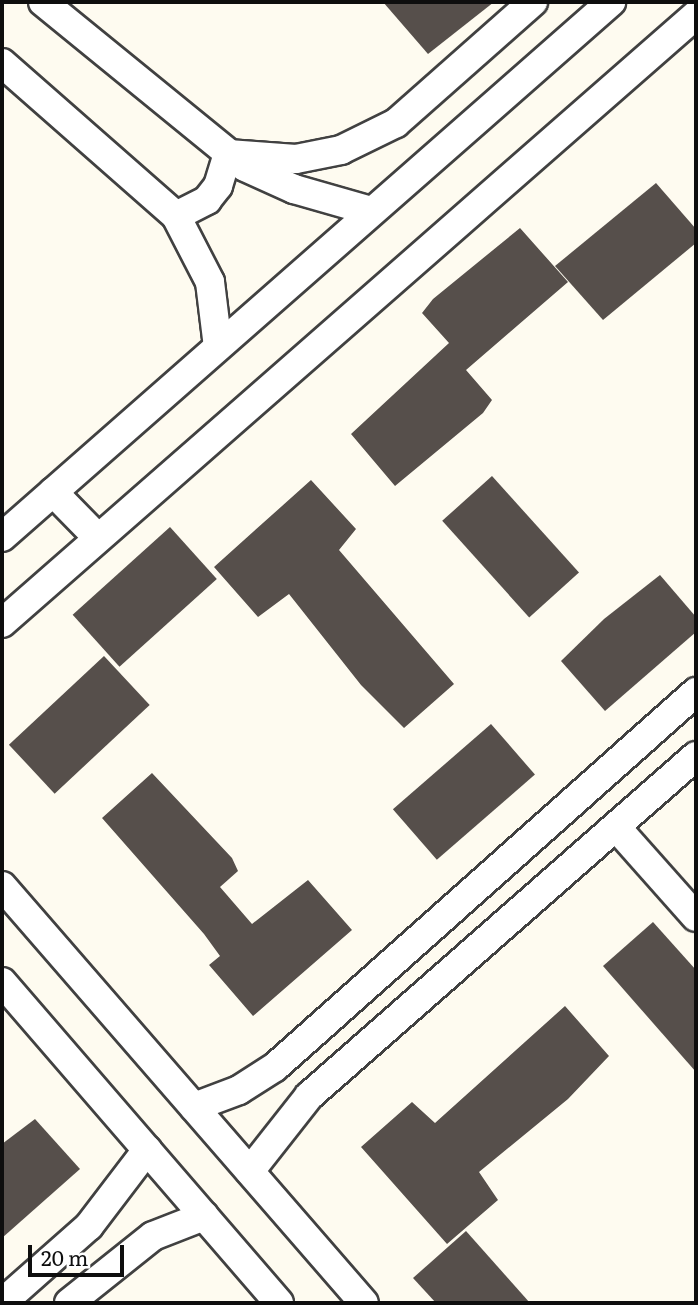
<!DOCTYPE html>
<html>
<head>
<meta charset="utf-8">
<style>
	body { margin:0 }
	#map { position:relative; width:698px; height:1305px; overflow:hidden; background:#fefbf0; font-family:Literata,serif }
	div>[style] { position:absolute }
	.building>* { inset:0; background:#564f4b; transform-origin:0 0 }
	.roads { filter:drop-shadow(2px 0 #414141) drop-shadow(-2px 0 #414141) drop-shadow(0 2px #414141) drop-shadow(0 -2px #414141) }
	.street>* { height:28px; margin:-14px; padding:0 14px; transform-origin:14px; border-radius:14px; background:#fff }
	span { translate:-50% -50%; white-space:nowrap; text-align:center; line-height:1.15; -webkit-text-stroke:7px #fff; paint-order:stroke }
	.frame { position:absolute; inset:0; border:4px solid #0e0e0e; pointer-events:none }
	.scale { position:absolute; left:28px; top:1245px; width:96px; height:32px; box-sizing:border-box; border:4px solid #0e0e0e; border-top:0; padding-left:9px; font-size:21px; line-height:24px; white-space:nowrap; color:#0e0e0e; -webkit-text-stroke:5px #fff; paint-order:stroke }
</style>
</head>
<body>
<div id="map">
	<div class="building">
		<i style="clip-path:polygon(383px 2px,494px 2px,428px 54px)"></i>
		<i style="clip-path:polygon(656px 183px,696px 229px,696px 243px,603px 320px,555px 266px)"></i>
		<i style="clip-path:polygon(520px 228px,568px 282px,466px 370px,492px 400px,483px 413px,395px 486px,351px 434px,449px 343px,422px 313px,433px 299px)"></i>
		<i style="left:492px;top:476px;width:130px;height:67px;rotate:48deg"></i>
		<i style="clip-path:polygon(311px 480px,356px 529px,339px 550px,454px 684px,404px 728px,361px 685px,289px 594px,258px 617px,214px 567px)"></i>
		<i style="left:170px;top:527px;width:70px;height:131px;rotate:48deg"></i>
		<i style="clip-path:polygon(660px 575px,696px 617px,696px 632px,605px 711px,561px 661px,604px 619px)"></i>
		<i style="left:104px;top:656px;width:67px;height:130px;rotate:47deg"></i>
		<i style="left:491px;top:724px;width:67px;height:130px;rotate:49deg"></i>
		<i style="clip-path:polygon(152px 773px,232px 858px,238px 871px,220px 887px,252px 924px,308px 880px,352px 930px,253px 1016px,209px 965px,220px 956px,204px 934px,102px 818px)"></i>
		<i style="clip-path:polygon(653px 922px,696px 970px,696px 1072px,603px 966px)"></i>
		<i style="clip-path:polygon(565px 1006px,609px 1056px,568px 1099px,479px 1172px,498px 1200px,447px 1244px,361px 1147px,412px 1102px,435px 1123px)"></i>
		<i style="clip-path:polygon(35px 1119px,80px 1169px,2px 1238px,2px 1144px)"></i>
		<i style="clip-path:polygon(466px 1231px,530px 1303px,436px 1303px,413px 1278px)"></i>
	</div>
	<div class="roads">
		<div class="street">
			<i style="left:43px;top:2px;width:261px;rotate:39.2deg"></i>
			<i style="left:245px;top:167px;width:54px;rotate:24.2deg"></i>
			<i style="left:294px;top:189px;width:80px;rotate:15.9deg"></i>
			<i style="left:2px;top:63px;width:232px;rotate:41.3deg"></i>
			<i style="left:176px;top:216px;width:74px;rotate:62.7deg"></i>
			<i style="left:210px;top:282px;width:65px;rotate:83deg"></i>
			<i style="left:176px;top:216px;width:35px;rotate:-27deg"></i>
			<i style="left:207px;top:200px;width:18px;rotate:-52deg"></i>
			<i style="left:218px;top:186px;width:34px;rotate:-73deg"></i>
			<i style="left:228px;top:154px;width:68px;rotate:4.2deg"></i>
			<i style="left:296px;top:159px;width:46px;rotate:-11.3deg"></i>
			<i style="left:341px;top:150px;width:61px;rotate:-26.1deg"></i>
			<i style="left:396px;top:123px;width:183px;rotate:-41.5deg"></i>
			<i style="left:53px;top:492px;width:64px;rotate:45.6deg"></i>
			<i style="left:2px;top:537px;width:811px;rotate:-41.3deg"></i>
			<i style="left:2px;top:623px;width:923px;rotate:-41.22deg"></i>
			<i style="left:616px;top:827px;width:120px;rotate:48.4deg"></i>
			<i style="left:2px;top:886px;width:552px;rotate:49.04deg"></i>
			<i style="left:2px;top:982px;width:424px;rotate:49.2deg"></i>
			<i style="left:194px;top:1107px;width:48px;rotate:-20.7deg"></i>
			<i style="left:239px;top:1090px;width:43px;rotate:-32.6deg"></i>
			<i style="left:275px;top:1067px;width:564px;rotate:-41.69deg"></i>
			<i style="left:250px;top:1171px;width:95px;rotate:-51.8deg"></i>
			<i style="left:309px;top:1096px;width:515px;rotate:-41.3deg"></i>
			<i style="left:2px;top:1303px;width:116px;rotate:-41.5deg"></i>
			<i style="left:89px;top:1226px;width:96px;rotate:-52.7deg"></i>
			<i style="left:69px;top:1303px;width:107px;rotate:-38.6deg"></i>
			<i style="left:153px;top:1236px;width:55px;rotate:-21.4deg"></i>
		</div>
	</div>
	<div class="frame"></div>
	<div class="scale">20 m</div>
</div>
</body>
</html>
